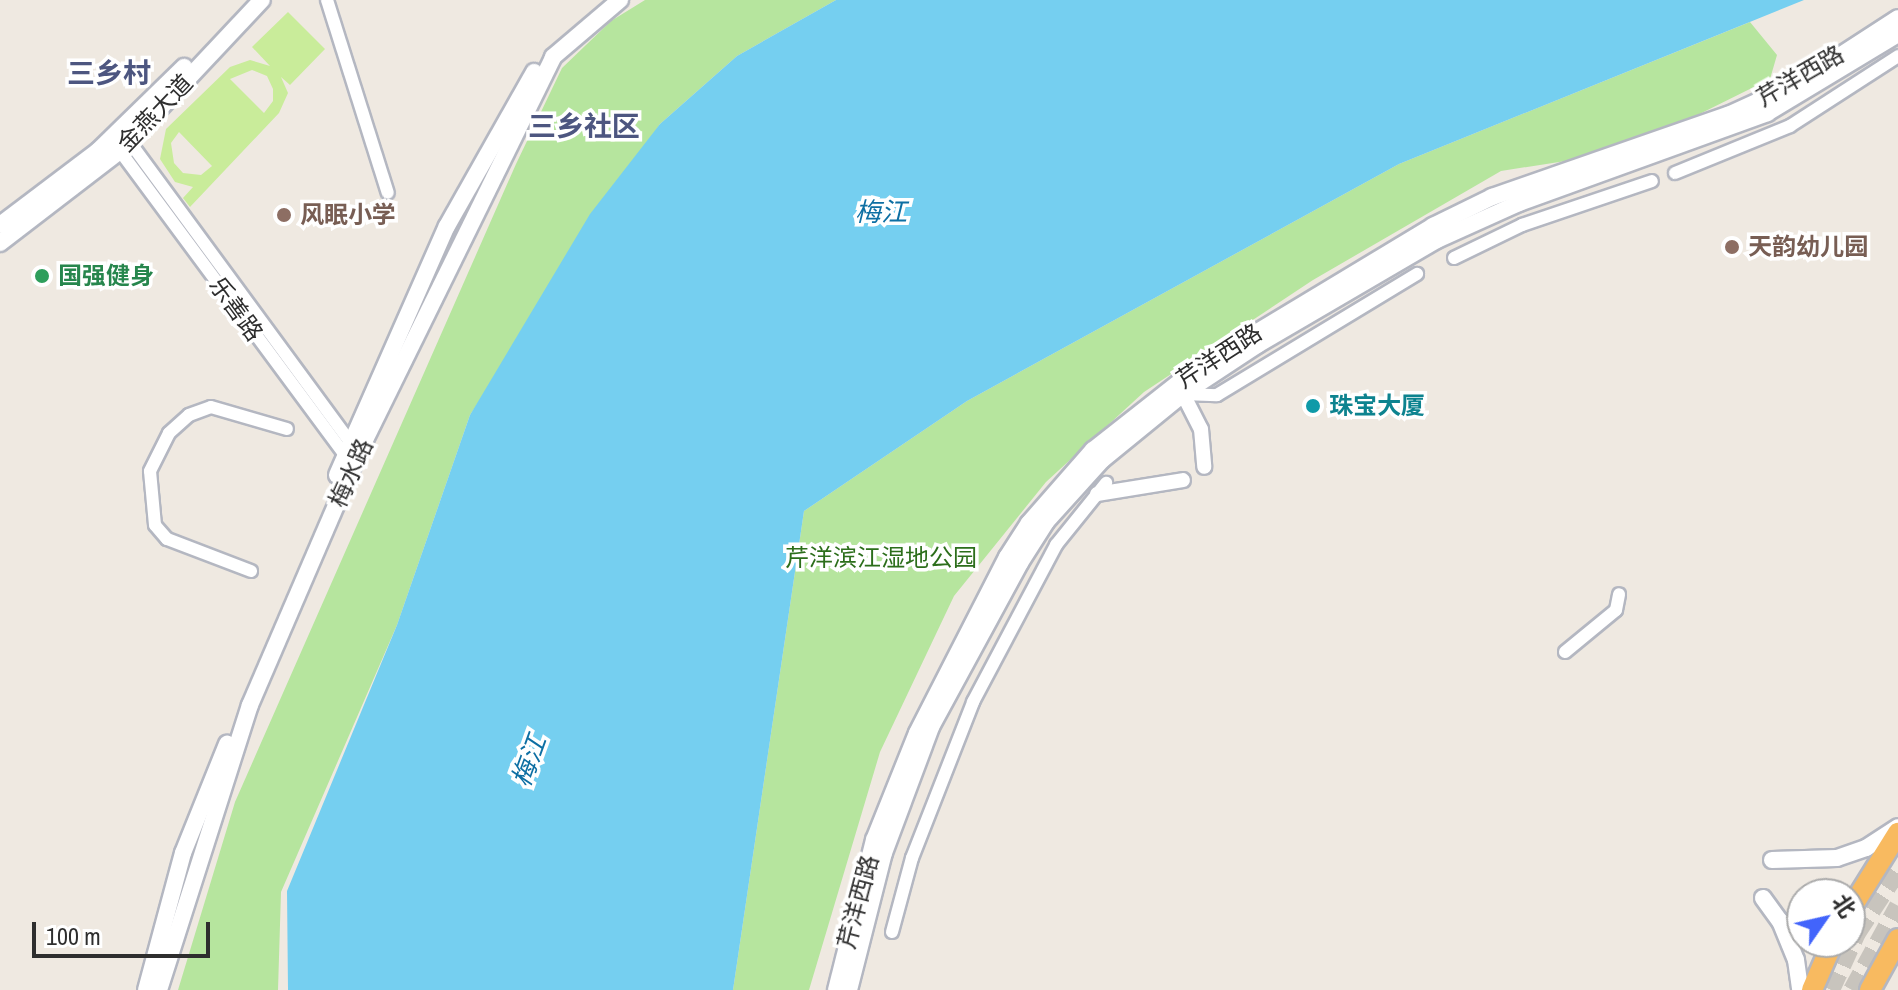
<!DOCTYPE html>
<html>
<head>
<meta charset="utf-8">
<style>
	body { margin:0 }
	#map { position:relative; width:1898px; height:990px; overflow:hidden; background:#efe9e1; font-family:"Archivo Narrow","Noto Sans SC",sans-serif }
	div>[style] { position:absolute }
	.green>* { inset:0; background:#b6e59e }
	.pitch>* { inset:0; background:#c9ec9a }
	.water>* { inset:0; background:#75cff0 }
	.primary-tunnel>* { height:18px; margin-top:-9px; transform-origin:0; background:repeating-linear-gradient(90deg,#c8c4bd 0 18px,transparent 0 27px) }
	.roads { filter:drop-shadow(2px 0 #b4b7c1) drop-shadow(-2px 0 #b4b7c1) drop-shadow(0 2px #b4b7c1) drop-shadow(0 -2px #b4b7c1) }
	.minor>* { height:12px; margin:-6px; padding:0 6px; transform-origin:6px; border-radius:6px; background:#fff }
	.tertiary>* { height:14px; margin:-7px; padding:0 7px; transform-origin:7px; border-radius:7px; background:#fff }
	.secondary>* { height:16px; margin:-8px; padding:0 8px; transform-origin:8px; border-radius:8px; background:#fff }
	.trunk>* { height:20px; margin:-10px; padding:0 10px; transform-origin:10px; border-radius:10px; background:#f8ba60 }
	.dots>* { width:22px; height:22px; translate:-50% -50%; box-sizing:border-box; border:4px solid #fff; border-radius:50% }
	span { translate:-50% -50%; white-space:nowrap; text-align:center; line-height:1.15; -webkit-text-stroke:7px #fff; paint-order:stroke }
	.street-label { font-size:24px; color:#2e2e2e }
	.education-label { font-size:24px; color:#785e54; font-weight:700 }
	.left { translate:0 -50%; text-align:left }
	.leisure-label { font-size:24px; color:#27864d; font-weight:700 }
	.culture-label { font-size:24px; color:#0d838f; font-weight:700 }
	.park-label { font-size:24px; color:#2c6e1b }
	.water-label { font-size:26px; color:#0d6fa3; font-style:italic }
	.quarter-label { font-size:28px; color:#4d5680; font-weight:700 }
	.north { position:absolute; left:1786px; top:878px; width:80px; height:80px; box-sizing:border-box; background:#fff; border:2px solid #ababab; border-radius:50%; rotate:56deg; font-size:22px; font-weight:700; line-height:32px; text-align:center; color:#2e2e2e }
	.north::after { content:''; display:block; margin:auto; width:28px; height:36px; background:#4264fb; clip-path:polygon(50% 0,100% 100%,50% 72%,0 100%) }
	.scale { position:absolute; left:32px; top:922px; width:178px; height:36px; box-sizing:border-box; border:4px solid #2e2e2e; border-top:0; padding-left:10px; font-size:24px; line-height:28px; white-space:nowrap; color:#2e2e2e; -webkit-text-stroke:6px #fff; paint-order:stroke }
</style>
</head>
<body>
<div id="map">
	<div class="green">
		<i style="clip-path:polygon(645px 0,836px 0,737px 56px,660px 124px,470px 415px,397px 625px,281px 892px,278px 990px,178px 990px,235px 802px,516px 164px,562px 68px,611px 21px)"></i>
		<i style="clip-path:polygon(1750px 22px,1777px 55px,1770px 79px,1623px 152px,1501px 171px,1313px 280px,1144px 392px,1046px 482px,954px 596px,880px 752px,809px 990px,733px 990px,804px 511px,967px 401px,1399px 164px)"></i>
	</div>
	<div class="pitch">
		<i style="clip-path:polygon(evenodd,288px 12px,325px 49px,290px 85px,281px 77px,288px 93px,279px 113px,190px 207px,183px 198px,193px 187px,175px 182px,160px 159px,166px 129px,230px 67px,250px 60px,270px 66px,252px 47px,288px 12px,252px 70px,267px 76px,273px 89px,273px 101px,264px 113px,230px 79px,252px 70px,288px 12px,179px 132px,212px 166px,201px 175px,183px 173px,174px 163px,171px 143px,179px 132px)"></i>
	</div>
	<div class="water">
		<i style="clip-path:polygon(836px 0,1804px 0,1399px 164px,967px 401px,804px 511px,733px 990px,288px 990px,287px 891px,397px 625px,470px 415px,590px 214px,660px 124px,737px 56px)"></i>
	</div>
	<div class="primary-tunnel">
		<i style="left:1831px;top:990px;width:63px;rotate:-65.5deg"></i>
		<i style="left:1857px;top:933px;width:74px;rotate:-56.5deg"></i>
		<i style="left:1852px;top:990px;width:96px;rotate:-61.3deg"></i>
	</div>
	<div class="roads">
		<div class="minor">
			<i style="left:327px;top:0;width:202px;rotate:72.5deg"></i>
			<i style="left:129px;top:141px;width:380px;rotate:53.7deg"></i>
			<i style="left:120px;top:151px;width:385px;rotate:53.5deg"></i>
			<i style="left:1675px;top:173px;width:124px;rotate:-22.2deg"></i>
			<i style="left:1790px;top:126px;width:129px;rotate:-32.9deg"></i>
			<i style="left:1454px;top:258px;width:76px;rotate:-25.9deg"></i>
			<i style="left:1522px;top:225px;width:137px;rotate:-18.7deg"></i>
			<i style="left:1183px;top:394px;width:34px;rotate:2deg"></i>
			<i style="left:1217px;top:395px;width:234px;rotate:-31.2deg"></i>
			<i style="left:251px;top:571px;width:90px;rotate:-159.1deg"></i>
			<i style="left:167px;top:539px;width:18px;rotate:-131deg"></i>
			<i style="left:155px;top:525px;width:54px;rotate:-95.3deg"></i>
			<i style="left:150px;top:471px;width:42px;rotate:-63.4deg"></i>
			<i style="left:169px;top:433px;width:27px;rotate:-42deg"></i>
			<i style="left:189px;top:415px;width:23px;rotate:-20deg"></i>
			<i style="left:211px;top:407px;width:79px;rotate:16.1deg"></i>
			<i style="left:1565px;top:652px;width:66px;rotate:-39.5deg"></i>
			<i style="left:1616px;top:610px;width:16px;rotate:-79deg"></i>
			<i style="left:892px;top:932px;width:77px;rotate:-74.9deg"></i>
			<i style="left:912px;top:858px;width:168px;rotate:-68.6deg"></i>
			<i style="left:973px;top:702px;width:178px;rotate:-62.1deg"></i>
			<i style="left:1056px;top:545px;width:80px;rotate:-51.1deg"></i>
		</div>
		<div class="tertiary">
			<i style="left:1183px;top:394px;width:39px;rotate:63deg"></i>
			<i style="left:1201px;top:429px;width:38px;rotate:85deg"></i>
			<i style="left:1097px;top:494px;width:87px;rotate:-9.2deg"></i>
		</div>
		<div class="secondary">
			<i style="left:0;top:225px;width:124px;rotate:-37.1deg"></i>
			<i style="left:99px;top:150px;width:119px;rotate:-44.3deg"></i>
			<i style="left:0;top:243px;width:151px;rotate:-37.5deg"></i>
			<i style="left:120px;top:151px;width:207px;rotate:-46.8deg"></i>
			<i style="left:337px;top:475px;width:272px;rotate:-66.2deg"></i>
			<i style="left:447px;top:226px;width:177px;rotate:-60.5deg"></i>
			<i style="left:1772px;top:860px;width:65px;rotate:-1.8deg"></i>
			<i style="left:1837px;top:858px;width:31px;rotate:-19deg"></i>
			<i style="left:1866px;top:848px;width:38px;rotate:-33deg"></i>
			<i style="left:1763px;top:898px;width:29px;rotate:54deg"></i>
			<i style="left:1780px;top:921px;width:42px;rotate:67.7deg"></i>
			<i style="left:1796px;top:960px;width:30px;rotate:82deg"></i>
			<i style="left:146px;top:990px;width:142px;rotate:-74.9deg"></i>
			<i style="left:183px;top:853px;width:118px;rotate:-68deg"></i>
			<i style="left:159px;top:990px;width:299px;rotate:-72.3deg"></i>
			<i style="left:250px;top:705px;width:278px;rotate:-66.7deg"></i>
			<i style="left:360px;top:450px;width:438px;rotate:-63.8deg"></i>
			<i style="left:553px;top:57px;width:88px;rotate:-40.4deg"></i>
			<i style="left:836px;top:990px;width:155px;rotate:-75.8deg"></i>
			<i style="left:874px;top:840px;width:115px;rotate:-68.1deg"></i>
			<i style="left:917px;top:733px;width:198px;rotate:-62.9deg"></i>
			<i style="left:1007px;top:557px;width:40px;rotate:-57.1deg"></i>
			<i style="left:1029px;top:523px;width:97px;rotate:-48.8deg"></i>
			<i style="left:1093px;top:450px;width:131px;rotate:-38.2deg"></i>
			<i style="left:1196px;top:369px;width:277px;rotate:-31.1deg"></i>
			<i style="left:1433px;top:226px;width:66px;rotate:-26.2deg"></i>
			<i style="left:1492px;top:197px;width:250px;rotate:-19.2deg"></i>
			<i style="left:1728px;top:115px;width:77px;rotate:-24.6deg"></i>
			<i style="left:1798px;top:83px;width:119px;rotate:-33deg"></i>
			<i style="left:849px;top:990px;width:141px;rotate:-75.7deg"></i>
			<i style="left:884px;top:853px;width:134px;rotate:-69.5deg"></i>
			<i style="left:931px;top:727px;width:187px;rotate:-61.5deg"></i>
			<i style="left:1020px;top:563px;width:49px;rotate:-57.6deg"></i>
			<i style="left:1046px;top:522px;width:84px;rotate:-47.9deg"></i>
			<i style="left:1102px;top:460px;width:104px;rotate:-39.2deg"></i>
			<i style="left:1183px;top:394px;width:89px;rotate:-33.5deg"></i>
			<i style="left:1257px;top:345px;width:208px;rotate:-30.3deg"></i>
			<i style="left:1437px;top:240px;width:90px;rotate:-24.3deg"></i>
			<i style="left:1519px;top:203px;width:264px;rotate:-19.9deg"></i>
			<i style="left:1767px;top:113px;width:153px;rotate:-31.1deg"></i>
		</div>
		<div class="trunk">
			<i style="left:1850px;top:910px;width:91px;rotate:-58.1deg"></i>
			<i style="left:1812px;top:990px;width:52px;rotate:-66.4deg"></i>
			<i style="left:1870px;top:990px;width:58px;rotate:-61.2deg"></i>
		</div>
	</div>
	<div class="dots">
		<i style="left:284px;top:215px;background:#8d6e63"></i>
		<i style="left:1732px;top:247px;background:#8d6e63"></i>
		<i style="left:42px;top:276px;background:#2e9e5b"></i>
		<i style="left:1313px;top:406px;background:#0f9aa8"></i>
	</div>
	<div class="street-label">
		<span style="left:1800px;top:76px;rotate:-30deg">芹洋西路</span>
		<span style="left:155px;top:113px;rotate:-46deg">金燕大道</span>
		<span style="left:236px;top:309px;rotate:54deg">乐善路</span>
		<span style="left:1219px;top:356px;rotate:-33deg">芹洋西路</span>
		<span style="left:351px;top:473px;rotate:-66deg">梅水路</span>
		<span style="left:858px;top:902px;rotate:-75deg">芹洋西路</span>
	</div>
	<div class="education-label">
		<span class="left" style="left:300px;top:215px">风眠小学</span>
		<span class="left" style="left:1748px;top:247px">天韵幼儿园</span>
	</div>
	<div class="leisure-label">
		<span class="left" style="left:58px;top:276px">国强健身</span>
	</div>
	<div class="culture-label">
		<span class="left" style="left:1329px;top:406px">珠宝大厦</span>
	</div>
	<div class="park-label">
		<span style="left:881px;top:558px">芹洋滨江湿地公园</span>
	</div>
	<div class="water-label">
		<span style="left:881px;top:212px">梅江</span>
		<span style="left:529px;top:761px;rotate:-70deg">梅江</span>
	</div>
	<div class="quarter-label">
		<span style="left:109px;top:73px">三乡村</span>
		<span style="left:584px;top:126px">三乡社区</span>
	</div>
	<div class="north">北</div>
	<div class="scale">100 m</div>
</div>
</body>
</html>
